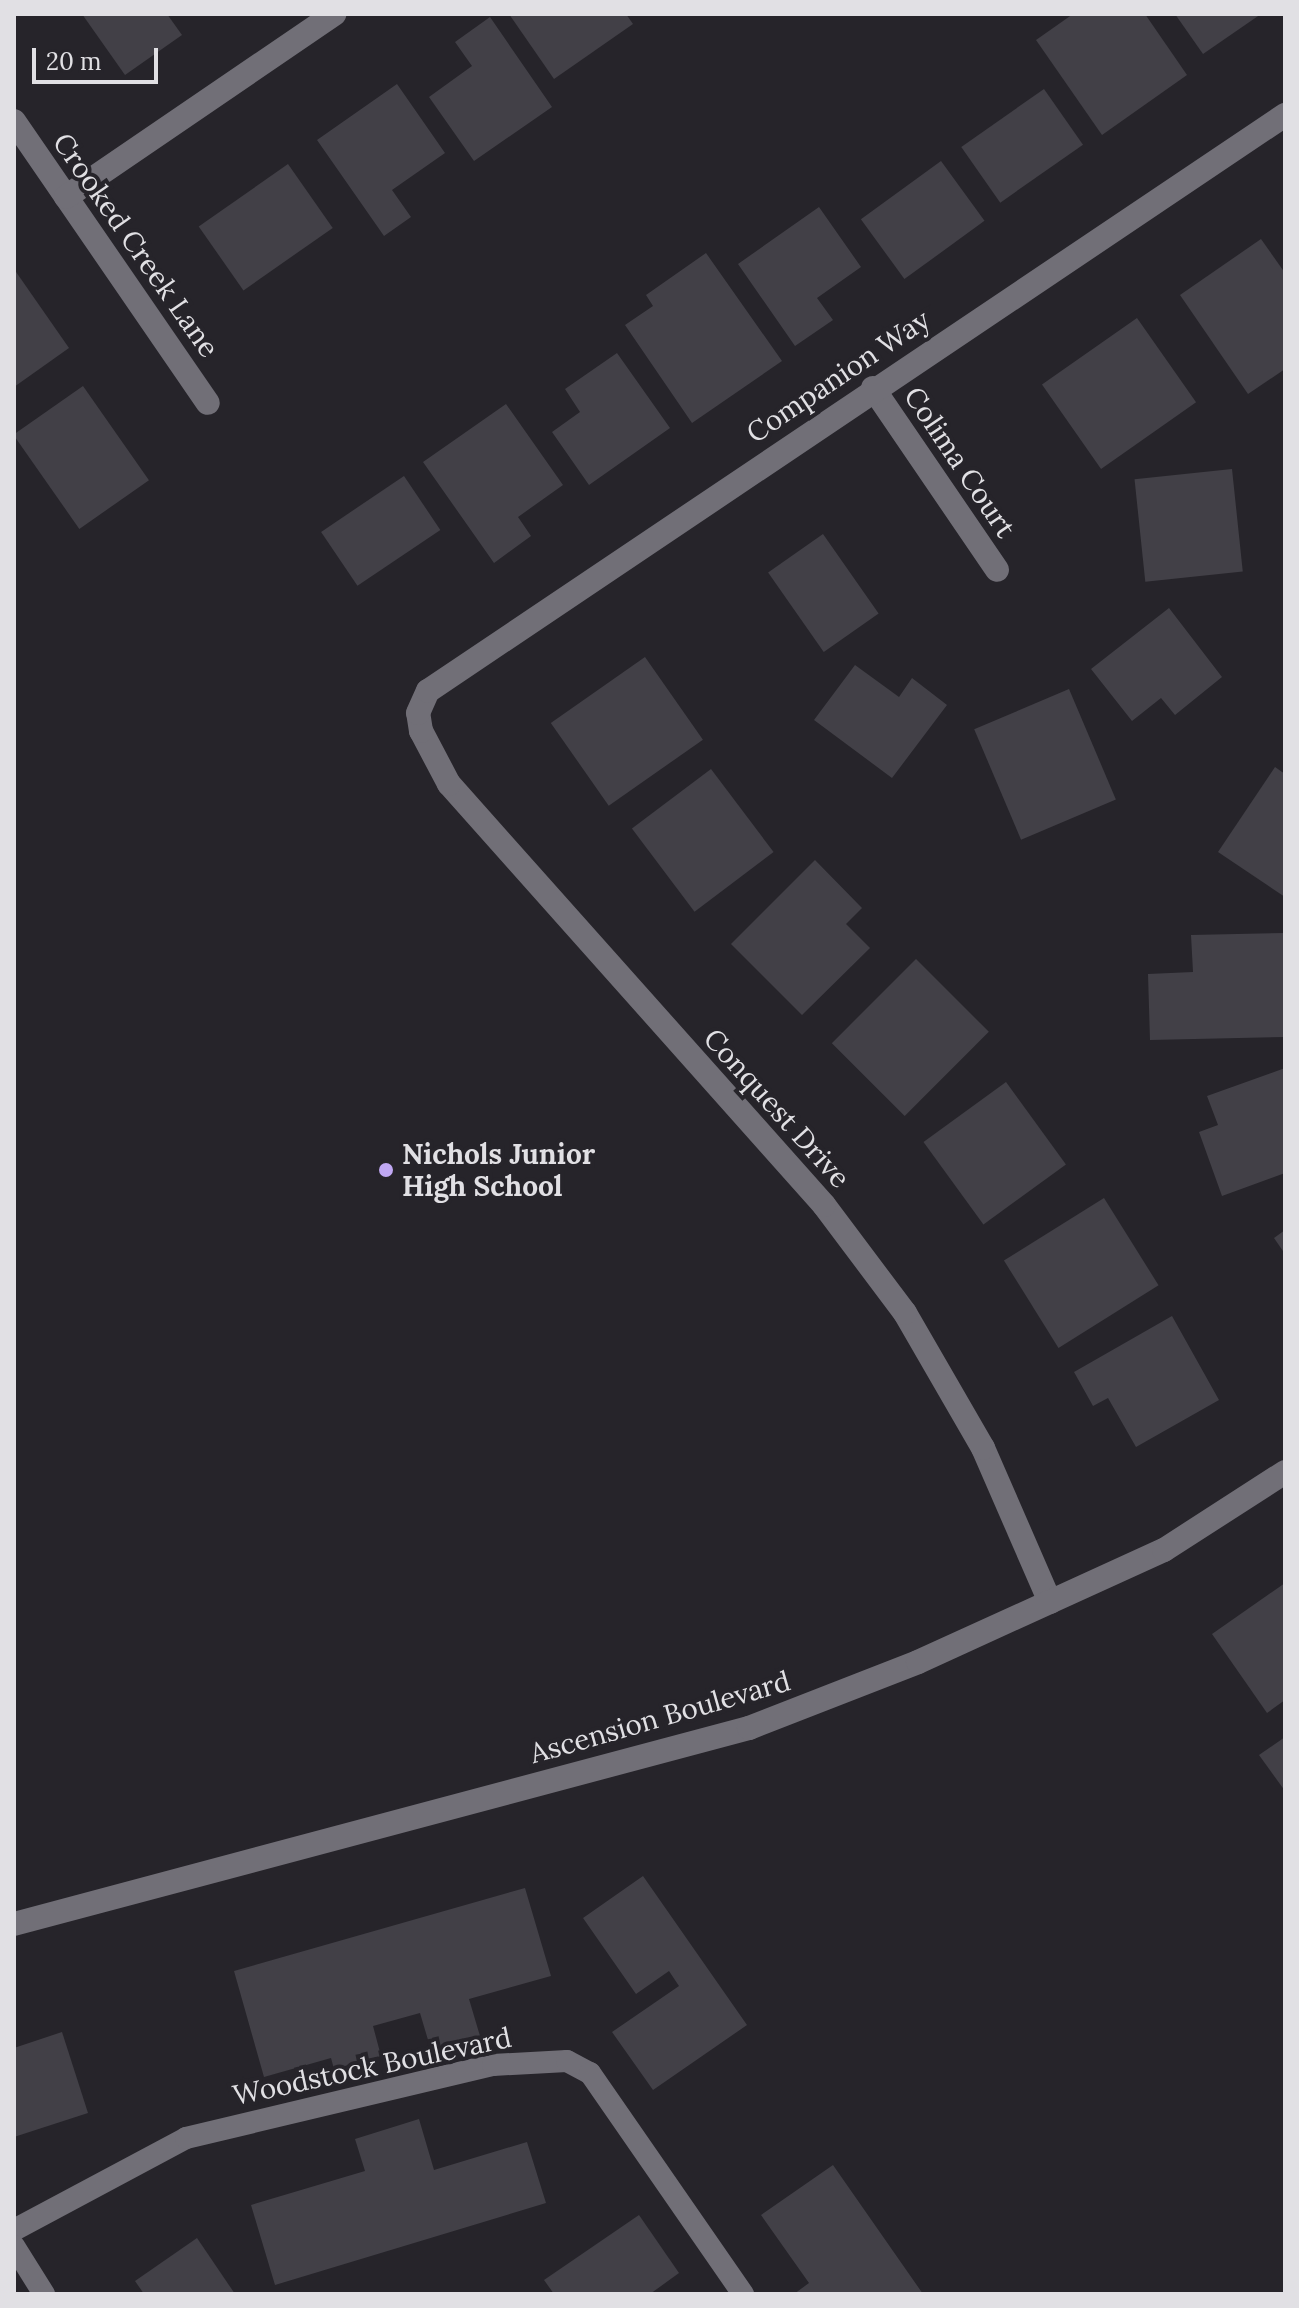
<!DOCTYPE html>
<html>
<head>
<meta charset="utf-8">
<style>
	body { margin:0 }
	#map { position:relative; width:1299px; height:2308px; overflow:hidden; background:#26242a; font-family:Lora,serif }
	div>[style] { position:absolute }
	.building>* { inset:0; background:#424047; transform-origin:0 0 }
	.lane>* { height:22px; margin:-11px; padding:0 11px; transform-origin:11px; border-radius:11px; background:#716f77 }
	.street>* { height:24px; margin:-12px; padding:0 12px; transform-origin:12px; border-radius:12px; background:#716f77 }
	.secondary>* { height:24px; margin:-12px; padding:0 12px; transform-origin:12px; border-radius:12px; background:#716f77 }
	.dots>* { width:22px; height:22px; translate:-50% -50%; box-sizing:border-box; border:4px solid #26242a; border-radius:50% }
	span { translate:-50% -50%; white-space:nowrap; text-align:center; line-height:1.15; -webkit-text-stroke:8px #26242a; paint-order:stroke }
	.street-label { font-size:28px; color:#e1e0e4 }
	.poi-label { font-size:28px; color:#e1e0e4; font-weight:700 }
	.left { translate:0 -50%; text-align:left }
	.frame { position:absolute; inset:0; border:16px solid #e1e0e4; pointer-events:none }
	.scale { position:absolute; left:32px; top:48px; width:126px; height:36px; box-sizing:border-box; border:4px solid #e1e0e4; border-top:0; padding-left:10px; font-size:24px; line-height:28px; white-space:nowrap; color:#e1e0e4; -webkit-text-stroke:6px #26242a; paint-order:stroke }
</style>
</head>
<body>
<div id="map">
	<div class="building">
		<i style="clip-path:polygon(82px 14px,167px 14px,182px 35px,125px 75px)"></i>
		<i style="clip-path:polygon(509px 14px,626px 14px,633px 24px,554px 79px)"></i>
		<i style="clip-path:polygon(1073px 14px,1145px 14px,1187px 75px,1102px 135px,1036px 40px)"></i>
		<i style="clip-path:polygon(1175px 14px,1261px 14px,1203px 54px)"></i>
		<i style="clip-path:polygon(490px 17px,552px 107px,474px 161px,429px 97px,472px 66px,455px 42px)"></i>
		<i style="clip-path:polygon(397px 84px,445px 153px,392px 190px,411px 217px,384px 236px,317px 140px)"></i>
		<i style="left:1044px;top:89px;width:68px;height:101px;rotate:55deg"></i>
		<i style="left:941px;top:161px;width:74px;height:99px;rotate:54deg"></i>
		<i style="left:288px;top:164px;width:78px;height:109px;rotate:55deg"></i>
		<i style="clip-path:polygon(819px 207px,861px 267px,817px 298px,833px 320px,795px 346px,738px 264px)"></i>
		<i style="clip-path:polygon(1261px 239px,1285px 273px,1285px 369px,1248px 394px,1180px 295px)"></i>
		<i style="clip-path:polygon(706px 253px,782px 361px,692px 423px,625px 325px,653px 306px,646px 295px)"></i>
		<i style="clip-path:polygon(14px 269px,69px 348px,14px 387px)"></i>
		<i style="left:1137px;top:318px;width:103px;height:116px;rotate:55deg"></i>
		<i style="clip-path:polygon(617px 353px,670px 428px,589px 485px,552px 432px,580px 412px,565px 389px)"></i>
		<i style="left:83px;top:386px;width:115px;height:85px;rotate:55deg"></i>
		<i style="clip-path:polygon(506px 404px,563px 485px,518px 517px,531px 536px,494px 563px,423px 462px)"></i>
		<i style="left:1232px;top:469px;width:103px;height:98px;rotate:84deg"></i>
		<i style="left:404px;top:476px;width:65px;height:100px;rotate:56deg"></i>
		<i style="left:823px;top:534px;width:97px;height:67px;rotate:55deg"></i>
		<i style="clip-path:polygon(1169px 608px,1222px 677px,1175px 715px,1161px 698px,1132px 721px,1091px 669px)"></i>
		<i style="left:645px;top:657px;width:101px;height:115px;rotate:55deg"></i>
		<i style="clip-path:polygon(855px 665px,899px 697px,912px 678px,947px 705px,892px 778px,814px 720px)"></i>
		<i style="left:1069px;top:689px;width:120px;height:103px;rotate:67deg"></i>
		<i style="clip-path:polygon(1275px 767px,1285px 774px,1285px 897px,1218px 852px)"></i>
		<i style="left:711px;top:769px;width:104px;height:99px;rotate:53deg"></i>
		<i style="clip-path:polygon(815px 860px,862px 908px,846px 924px,870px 948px,802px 1015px,731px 944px)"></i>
		<i style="clip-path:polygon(1285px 933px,1285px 1037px,1150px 1040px,1148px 974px,1193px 972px,1191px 935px)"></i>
		<i style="left:916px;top:959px;width:103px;height:119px;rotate:45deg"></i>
		<i style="clip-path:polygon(1285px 1068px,1285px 1173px,1222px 1196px,1199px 1132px,1218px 1125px,1207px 1096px)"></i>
		<i style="left:1006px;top:1082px;width:102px;height:102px;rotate:54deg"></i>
		<i style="left:1104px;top:1198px;width:103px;height:118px;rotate:58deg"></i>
		<i style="clip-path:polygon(1285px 1230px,1285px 1254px,1274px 1238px)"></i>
		<i style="clip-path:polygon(1172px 1316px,1219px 1400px,1136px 1447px,1108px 1398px,1093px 1406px,1074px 1372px)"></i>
		<i style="clip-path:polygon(1285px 1583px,1285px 1700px,1267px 1713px,1212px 1634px)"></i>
		<i style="clip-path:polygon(1285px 1737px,1285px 1791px,1259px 1755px)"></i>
		<i style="clip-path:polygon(643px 1876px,747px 2025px,653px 2090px,612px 2032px,679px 1986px,669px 1971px,636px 1994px,583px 1918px)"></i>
		<i style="clip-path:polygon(525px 1888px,551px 1976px,469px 1999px,480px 2036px,431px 2050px,420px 2013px,373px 2026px,381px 2056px,334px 2069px,331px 2058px,264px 2077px,234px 1971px)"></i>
		<i style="clip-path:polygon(62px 2032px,88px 2113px,14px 2137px,14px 2048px)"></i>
		<i style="clip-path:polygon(419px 2119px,434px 2170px,527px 2142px,546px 2203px,275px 2285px,251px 2205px,365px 2171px,355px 2139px)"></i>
		<i style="clip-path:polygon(833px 2165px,923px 2294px,794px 2294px,809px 2283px,761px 2215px)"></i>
		<i style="clip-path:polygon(639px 2215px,679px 2273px,650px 2294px,554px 2294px,544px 2280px)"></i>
		<i style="clip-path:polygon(197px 2238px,235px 2294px,144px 2294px,135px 2281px)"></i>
	</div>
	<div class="lane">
		<i style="left:14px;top:2230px;width:195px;rotate:-28.1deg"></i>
		<i style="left:186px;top:2138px;width:316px;rotate:-13.4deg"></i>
		<i style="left:493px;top:2065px;width:74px;rotate:-3.1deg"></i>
		<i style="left:567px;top:2061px;width:26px;rotate:28deg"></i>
		<i style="left:590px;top:2073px;width:269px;rotate:55.3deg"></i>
		<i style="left:14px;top:2246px;width:57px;rotate:58deg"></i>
	</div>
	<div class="street">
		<i style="left:14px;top:121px;width:342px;rotate:55.5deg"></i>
		<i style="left:66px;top:197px;width:325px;rotate:-34.3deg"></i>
		<i style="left:873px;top:388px;width:220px;rotate:55.7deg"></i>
		<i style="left:1050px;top:1602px;width:168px;rotate:-113.5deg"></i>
		<i style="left:983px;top:1448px;width:156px;rotate:-120deg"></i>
		<i style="left:905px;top:1313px;width:135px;rotate:-126.9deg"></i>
		<i style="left:824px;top:1205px;width:564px;rotate:-131.69deg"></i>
		<i style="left:449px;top:784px;width:60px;rotate:-117.8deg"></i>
		<i style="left:421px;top:731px;width:18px;rotate:-99deg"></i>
		<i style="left:418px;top:713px;width:24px;rotate:-66deg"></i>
		<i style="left:428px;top:691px;width:1033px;rotate:-33.91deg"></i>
	</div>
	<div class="secondary">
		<i style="left:14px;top:1924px;width:761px;rotate:-14.93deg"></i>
		<i style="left:749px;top:1728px;width:181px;rotate:-21.3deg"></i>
		<i style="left:918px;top:1662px;width:270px;rotate:-24.5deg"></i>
		<i style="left:1164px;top:1550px;width:144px;rotate:-32.8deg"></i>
	</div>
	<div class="dots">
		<i style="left:386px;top:1170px;background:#c0a8f3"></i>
	</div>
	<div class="street-label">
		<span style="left:136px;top:245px;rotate:55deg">Crooked Creek Lane</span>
		<span style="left:838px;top:376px;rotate:-34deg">Companion Way</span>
		<span style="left:960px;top:462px;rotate:56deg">Colima Court</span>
		<span style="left:777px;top:1108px;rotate:48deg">Conquest Drive</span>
		<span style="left:660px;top:1717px;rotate:-16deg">Ascension Boulevard</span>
		<span style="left:372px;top:2066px;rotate:-12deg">Woodstock Boulevard</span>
	</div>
	<div class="poi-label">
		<span class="left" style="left:402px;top:1170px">Nichols Junior<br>High School</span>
	</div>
	<div class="frame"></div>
	<div class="scale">20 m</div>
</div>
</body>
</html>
